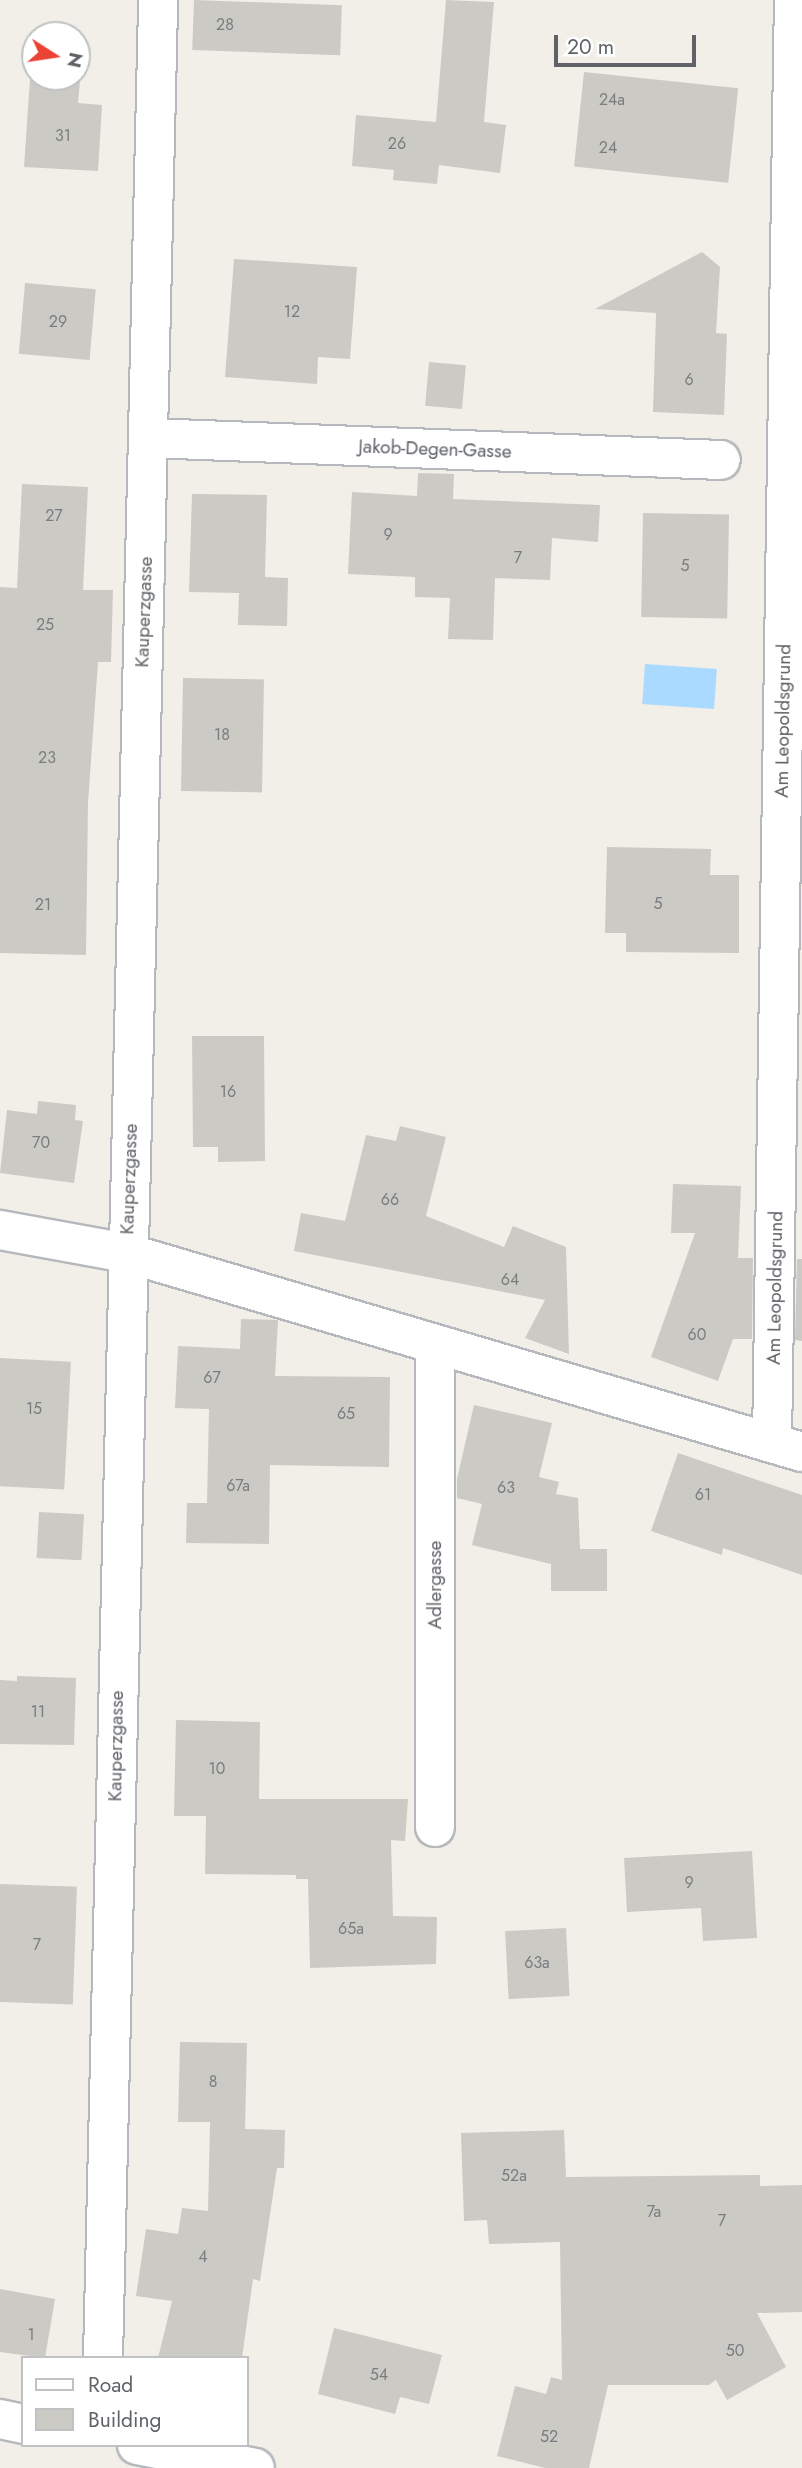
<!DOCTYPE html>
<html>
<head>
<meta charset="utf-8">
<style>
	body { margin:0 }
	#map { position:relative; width:802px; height:2468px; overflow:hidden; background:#f1efe8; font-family:Jost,sans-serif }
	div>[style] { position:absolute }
	.water>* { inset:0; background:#aadaff; transform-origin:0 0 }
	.building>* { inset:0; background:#cccac5; transform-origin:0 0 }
	.roads { filter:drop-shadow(2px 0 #b5b8bc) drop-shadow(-2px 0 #b5b8bc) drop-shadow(0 2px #b5b8bc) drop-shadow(0 -2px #b5b8bc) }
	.street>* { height:38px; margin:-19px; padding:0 19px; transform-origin:19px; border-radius:19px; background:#fff }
	.secondary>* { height:38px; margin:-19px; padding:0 19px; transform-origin:19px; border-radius:19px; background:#fff }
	span { translate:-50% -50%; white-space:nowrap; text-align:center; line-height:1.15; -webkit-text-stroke:7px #fff; paint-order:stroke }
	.number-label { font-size:16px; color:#7a7d7f }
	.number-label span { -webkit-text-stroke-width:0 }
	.street-label { font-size:19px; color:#5f6368 }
	.legend { position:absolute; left:21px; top:2356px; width:228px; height:91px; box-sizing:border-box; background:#fff; border:2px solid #bfc1c3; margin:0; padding:9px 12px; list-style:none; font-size:21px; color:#5f6368 }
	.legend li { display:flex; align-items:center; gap:14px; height:35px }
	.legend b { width:35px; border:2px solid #bfc1c3 }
	.north { position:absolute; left:21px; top:21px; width:70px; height:70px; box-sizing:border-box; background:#fff; border:2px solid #bfc1c3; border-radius:50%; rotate:102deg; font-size:19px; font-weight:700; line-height:28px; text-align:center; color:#5f6368 }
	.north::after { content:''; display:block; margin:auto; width:24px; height:32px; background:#ea4335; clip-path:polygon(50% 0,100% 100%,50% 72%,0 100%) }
	.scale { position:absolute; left:554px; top:35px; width:142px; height:32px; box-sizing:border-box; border:4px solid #5f6368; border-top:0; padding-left:9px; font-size:21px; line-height:24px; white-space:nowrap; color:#5f6368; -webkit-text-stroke:5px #fff; paint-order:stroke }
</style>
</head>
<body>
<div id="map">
	<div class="water">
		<i style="left:645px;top:664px;width:72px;height:40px;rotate:4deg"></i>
	</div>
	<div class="building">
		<i style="left:194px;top:0;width:148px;height:50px;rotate:2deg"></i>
		<i style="clip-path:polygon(446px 0,494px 2px,484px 122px,506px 125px,500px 173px,439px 165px,437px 184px,393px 180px,394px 170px,352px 166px,356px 115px,436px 122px)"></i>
		<i style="left:584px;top:72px;width:155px;height:95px;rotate:6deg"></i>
		<i style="clip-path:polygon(30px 79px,80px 81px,78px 103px,102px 105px,98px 171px,24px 167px)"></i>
		<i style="clip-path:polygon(702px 252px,720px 267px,716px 333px,727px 334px,724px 415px,653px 412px,656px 313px,595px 309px)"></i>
		<i style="clip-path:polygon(234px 259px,357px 267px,350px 359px,318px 357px,317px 384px,225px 377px)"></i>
		<i style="left:25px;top:283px;width:71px;height:71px;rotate:5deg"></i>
		<i style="left:429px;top:362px;width:37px;height:44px;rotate:5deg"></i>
		<i style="clip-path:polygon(418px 473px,454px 474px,453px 499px,600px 505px,598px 542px,552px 538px,550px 580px,495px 578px,493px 640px,448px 639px,450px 598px,415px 597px,415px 577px,348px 574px,352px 492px,417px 496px)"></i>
		<i style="clip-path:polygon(22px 484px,88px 487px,83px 590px,113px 590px,111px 662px,98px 662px,88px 803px,86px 955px,0 953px,0 587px,17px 588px)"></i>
		<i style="clip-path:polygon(192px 494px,267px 495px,265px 577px,288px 578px,287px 626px,238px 625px,239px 593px,189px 592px)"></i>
		<i style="left:643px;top:513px;width:86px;height:104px;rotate:1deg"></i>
		<i style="left:183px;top:678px;width:81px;height:113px;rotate:1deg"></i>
		<i style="clip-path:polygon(607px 847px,711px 849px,710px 875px,739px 875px,739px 953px,626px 952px,626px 933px,605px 933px)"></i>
		<i style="clip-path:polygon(192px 1036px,264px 1036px,265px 1161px,218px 1162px,218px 1147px,193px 1147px)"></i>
		<i style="clip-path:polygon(38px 1101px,76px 1105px,75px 1120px,83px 1121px,74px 1183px,0 1173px,7px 1110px,37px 1114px)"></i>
		<i style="clip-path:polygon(400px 1126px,446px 1137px,426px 1216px,504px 1247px,513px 1226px,566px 1247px,569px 1354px,525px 1338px,545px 1300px,294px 1251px,301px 1213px,345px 1221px,366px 1135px,396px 1141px)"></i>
		<i style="clip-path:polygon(673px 1184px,741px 1186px,738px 1258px,753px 1258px,752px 1339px,733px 1339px,718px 1381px,651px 1357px,695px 1233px,671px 1233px)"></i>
		<i style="clip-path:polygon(797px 1259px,802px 1259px,802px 1341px,795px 1340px)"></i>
		<i style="clip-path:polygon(241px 1319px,278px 1320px,275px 1376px,390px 1377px,389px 1467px,270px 1465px,269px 1544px,186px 1543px,187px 1503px,207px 1503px,209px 1409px,175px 1408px,178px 1346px,240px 1349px)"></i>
		<i style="left:0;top:1358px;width:71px;height:128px;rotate:3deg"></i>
		<i style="clip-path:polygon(474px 1405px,552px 1423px,539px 1477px,559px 1482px,556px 1494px,578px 1498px,580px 1549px,607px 1549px,607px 1591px,551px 1591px,551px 1564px,472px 1545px,482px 1504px,457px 1498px,457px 1479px)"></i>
		<i style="clip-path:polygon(678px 1453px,802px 1495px,802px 1575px,723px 1548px,722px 1555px,651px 1531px)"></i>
		<i style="left:39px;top:1512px;width:45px;height:46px;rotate:3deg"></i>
		<i style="clip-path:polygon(17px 1676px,76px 1678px,74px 1745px,0 1744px,0 1680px,17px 1681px)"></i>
		<i style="clip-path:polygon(176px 1720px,260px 1722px,259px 1799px,408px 1799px,405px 1841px,391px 1840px,393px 1916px,437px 1917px,436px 1964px,310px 1968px,308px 1879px,296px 1879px,296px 1875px,205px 1874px,206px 1816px,174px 1816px)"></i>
		<i style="clip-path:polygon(752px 1851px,757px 1938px,703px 1941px,701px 1908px,627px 1912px,624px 1858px)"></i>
		<i style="left:0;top:1884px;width:77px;height:118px;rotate:2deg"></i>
		<i style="left:566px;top:1928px;width:68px;height:61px;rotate:87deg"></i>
		<i style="clip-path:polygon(180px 2042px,247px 2043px,245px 2129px,285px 2130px,284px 2168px,277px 2168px,260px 2281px,253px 2279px,242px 2358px,158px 2358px,172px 2301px,136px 2296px,146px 2229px,178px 2234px,182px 2208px,208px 2211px,210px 2122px,178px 2122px)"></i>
		<i style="clip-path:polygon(564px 2130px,566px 2177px,760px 2175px,760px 2186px,802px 2185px,802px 2312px,757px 2313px,786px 2367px,727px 2400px,716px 2380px,709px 2385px,608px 2385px,589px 2468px,545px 2468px,497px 2456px,515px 2386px,546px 2394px,551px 2377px,562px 2380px,560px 2242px,489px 2244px,487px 2220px,464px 2221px,461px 2133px)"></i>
		<i style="clip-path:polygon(0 2289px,55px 2299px,45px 2358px,0 2352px)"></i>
		<i style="clip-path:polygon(334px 2328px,442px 2355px,429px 2404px,400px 2397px,395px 2414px,318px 2394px)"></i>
	</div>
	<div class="roads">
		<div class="street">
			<i style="left:149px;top:438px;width:572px;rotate:2.2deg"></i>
			<i style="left:0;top:1230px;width:129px;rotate:10.3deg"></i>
			<i style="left:127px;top:1253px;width:704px;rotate:16.43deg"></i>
			<i style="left:772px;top:1443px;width:1443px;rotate:-89.13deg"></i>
			<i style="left:435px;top:1827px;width:483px;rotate:-90deg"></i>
			<i style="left:103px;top:2358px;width:2359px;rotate:-88.66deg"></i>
		</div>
		<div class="secondary">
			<i style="left:0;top:2419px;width:24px;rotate:12deg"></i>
			<i style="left:137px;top:2445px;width:120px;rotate:11deg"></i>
		</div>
	</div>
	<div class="number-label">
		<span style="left:225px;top:25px">28</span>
		<span style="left:612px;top:100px">24a</span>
		<span style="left:63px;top:136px">31</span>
		<span style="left:397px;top:144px">26</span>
		<span style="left:608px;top:148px">24</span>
		<span style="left:292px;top:312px">12</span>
		<span style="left:58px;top:322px">29</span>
		<span style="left:689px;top:380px">6</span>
		<span style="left:54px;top:516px">27</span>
		<span style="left:388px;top:535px">9</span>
		<span style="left:518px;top:558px">7</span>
		<span style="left:685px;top:566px">5</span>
		<span style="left:45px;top:625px">25</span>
		<span style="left:222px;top:735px">18</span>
		<span style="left:47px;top:758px">23</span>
		<span style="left:658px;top:904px">5</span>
		<span style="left:43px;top:905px">21</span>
		<span style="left:228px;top:1092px">16</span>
		<span style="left:41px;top:1143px">70</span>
		<span style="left:390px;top:1200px">66</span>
		<span style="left:510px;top:1280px">64</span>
		<span style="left:697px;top:1335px">60</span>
		<span style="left:212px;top:1378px">67</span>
		<span style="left:34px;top:1409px">15</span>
		<span style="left:346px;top:1414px">65</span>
		<span style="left:238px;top:1486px">67a</span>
		<span style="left:506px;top:1488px">63</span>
		<span style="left:703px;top:1495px">61</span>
		<span style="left:38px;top:1712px">11</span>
		<span style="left:217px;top:1769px">10</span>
		<span style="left:689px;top:1883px">9</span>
		<span style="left:351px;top:1929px">65a</span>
		<span style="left:37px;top:1945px">7</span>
		<span style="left:537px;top:1963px">63a</span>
		<span style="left:213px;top:2082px">8</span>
		<span style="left:514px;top:2176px">52a</span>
		<span style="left:654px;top:2212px">7a</span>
		<span style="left:722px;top:2221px">7</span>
		<span style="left:203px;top:2257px">4</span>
		<span style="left:31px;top:2335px">1</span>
		<span style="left:735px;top:2351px">50</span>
		<span style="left:379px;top:2375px">54</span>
		<span style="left:549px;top:2437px">52</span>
	</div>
	<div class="street-label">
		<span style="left:435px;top:449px;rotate:2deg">Jakob-Degen-Gasse</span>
		<span style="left:144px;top:612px;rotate:-88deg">Kauperzgasse</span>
		<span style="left:783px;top:721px;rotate:-89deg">Am Leopoldsgrund</span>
		<span style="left:129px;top:1179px;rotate:-88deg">Kauperzgasse</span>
		<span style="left:775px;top:1288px;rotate:-89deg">Am Leopoldsgrund</span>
		<span style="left:435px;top:1585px;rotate:-90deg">Adlergasse</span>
		<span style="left:116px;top:1746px;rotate:-89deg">Kauperzgasse</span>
	</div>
	<ul class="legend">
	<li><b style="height:9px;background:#fff"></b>Road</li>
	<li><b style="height:19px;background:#cccac5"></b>Building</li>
	</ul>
	<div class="north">N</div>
	<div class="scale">20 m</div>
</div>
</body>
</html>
